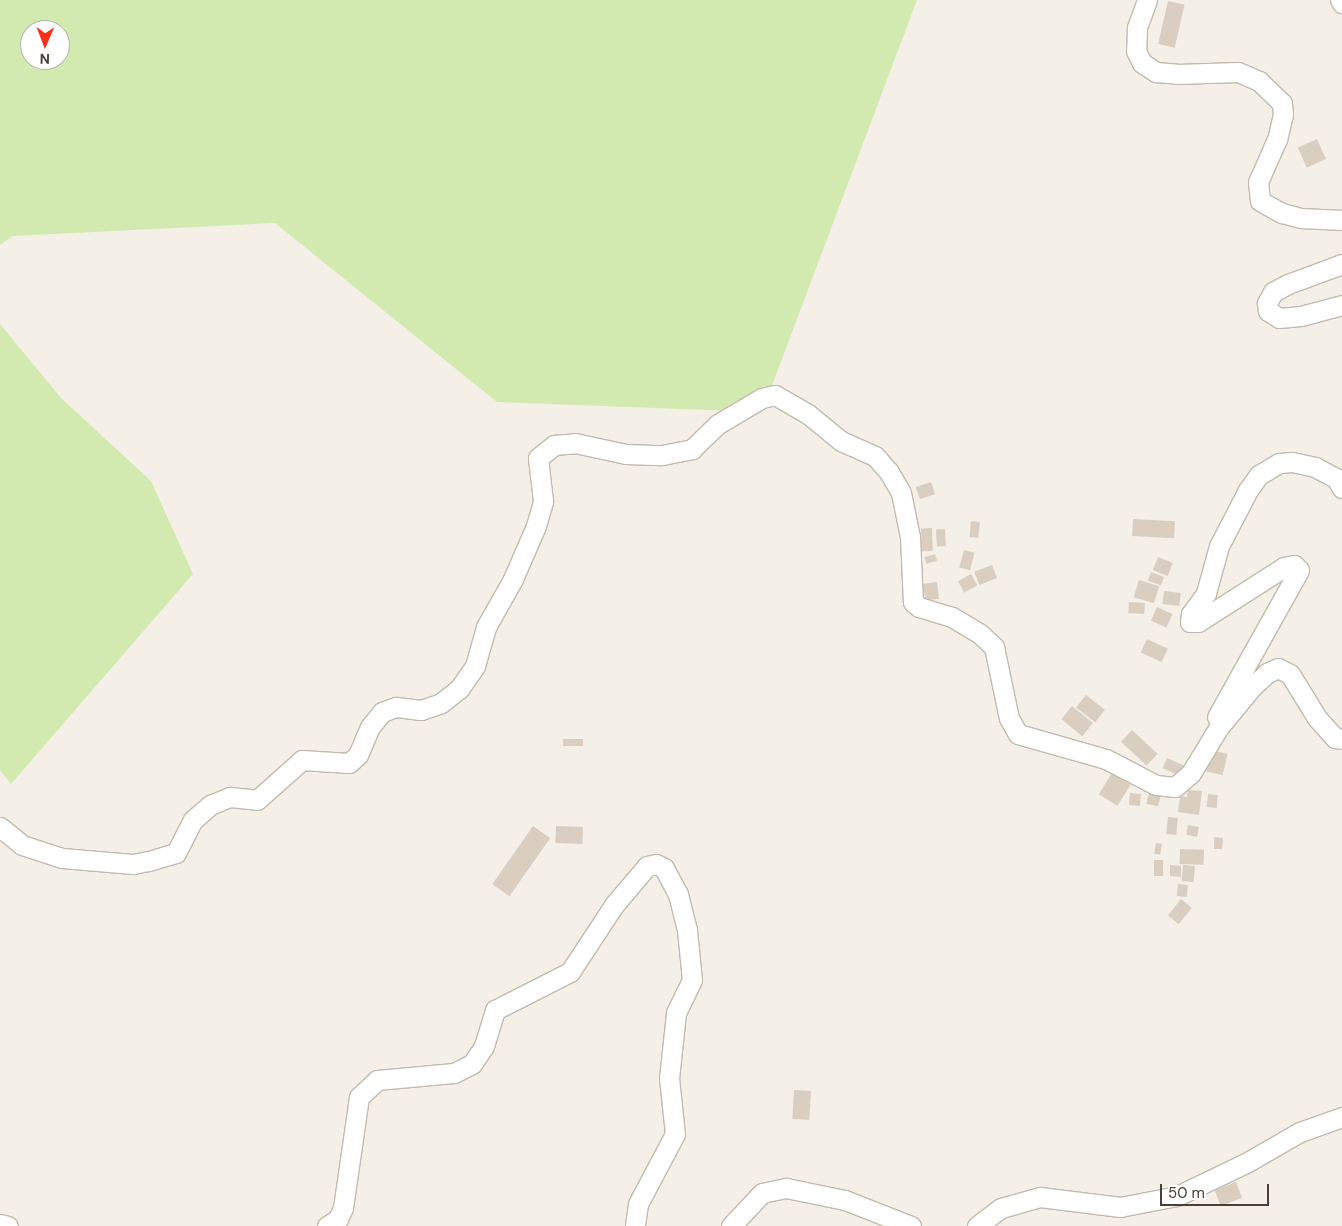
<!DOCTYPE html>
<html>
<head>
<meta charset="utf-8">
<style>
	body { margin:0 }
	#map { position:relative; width:1342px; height:1226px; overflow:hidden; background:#f4f0e8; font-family:"DM Sans",sans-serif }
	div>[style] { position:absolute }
	.green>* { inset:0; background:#d2e9b0 }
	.building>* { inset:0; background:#d9cec0; transform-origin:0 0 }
	.roads { filter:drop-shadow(1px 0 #c3baad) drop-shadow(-1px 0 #c3baad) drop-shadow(0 1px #c3baad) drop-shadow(0 -1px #c3baad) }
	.minor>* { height:19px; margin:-9.5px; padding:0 9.5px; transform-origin:9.5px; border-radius:9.5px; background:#fff }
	span { translate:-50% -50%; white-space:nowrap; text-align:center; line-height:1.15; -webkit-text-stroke:4px #fff; paint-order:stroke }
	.north { position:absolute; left:20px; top:20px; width:50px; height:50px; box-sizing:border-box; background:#fff; border:1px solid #b6b3af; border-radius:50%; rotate:181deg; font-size:14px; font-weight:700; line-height:20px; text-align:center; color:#484036 }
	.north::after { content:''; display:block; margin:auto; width:18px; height:22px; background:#fd2f16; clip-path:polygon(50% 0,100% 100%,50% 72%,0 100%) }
	.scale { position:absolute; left:1160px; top:1184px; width:109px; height:22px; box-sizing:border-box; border:2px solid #484036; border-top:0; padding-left:6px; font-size:15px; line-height:18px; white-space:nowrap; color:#484036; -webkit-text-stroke:4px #fff; paint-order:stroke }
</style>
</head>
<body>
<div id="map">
	<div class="green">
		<i style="clip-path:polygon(evenodd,0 0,917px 0,762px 412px,497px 402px,275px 223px,13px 236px,0 245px,0 0,30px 30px,60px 30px,60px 60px,30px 60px,30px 30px)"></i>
		<i style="clip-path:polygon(0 324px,61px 398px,151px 481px,193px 574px,11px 784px,0 770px)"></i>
	</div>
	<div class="building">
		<i style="left:1168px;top:1px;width:17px;height:44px;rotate:13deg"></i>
		<i style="left:1317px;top:139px;width:22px;height:21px;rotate:66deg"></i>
		<i style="left:931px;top:482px;width:13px;height:16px;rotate:72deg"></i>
		<i style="left:1133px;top:519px;width:42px;height:17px;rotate:3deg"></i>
		<i style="left:971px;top:521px;width:9px;height:16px;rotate:6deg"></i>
		<i style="left:932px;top:528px;width:23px;height:11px;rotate:88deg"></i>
		<i style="left:945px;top:529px;width:17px;height:9px;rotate:87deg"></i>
		<i style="left:964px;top:550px;width:11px;height:18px;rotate:15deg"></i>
		<i style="left:935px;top:554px;width:7px;height:11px;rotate:74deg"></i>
		<i style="left:1158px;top:557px;width:16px;height:14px;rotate:22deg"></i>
		<i style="left:992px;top:565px;width:14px;height:19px;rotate:69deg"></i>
		<i style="left:1151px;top:572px;width:14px;height:9px;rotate:21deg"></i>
		<i style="left:971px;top:574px;width:13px;height:15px;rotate:61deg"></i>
		<i style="left:1139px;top:580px;width:21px;height:18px;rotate:17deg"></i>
		<i style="left:937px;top:582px;width:17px;height:14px;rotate:83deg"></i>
		<i style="left:1164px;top:591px;width:17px;height:13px;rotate:7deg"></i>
		<i style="left:1129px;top:602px;width:16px;height:11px;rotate:4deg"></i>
		<i style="left:1157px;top:607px;width:17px;height:15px;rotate:24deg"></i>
		<i style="left:1147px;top:639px;width:23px;height:15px;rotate:25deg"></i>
		<i style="left:1086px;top:695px;width:24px;height:16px;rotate:38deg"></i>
		<i style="left:1072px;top:706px;width:27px;height:17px;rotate:39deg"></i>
		<i style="left:1132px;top:730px;width:35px;height:16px;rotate:43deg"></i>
		<i style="left:563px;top:739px;width:20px;height:7px"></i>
		<i style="left:1211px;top:750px;width:17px;height:22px;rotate:13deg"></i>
		<i style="left:1167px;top:758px;width:20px;height:11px;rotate:24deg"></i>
		<i style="left:1112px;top:773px;width:22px;height:25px;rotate:32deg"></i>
		<i style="clip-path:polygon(1188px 790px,1202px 791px,1199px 815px,1178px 812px,1180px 796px,1187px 797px)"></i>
		<i style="left:1130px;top:793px;width:11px;height:12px;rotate:5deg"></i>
		<i style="left:1149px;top:793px;width:12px;height:11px;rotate:14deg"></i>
		<i style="left:1208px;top:794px;width:10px;height:13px;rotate:6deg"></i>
		<i style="left:1168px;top:817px;width:10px;height:17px;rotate:6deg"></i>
		<i style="left:1188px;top:825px;width:11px;height:10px;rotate:10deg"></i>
		<i style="left:533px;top:826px;width:21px;height:71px;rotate:35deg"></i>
		<i style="left:556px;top:826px;width:27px;height:17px;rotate:2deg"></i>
		<i style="clip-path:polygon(1214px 837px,1223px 838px,1222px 849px,1214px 849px)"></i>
		<i style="left:1156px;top:843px;width:6px;height:11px;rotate:9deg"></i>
		<i style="left:1180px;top:849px;width:24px;height:15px;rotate:2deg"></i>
		<i style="left:1154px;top:860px;width:9px;height:16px"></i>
		<i style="clip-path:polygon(1170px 865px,1181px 866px,1181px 877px,1170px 876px)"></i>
		<i style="left:1183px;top:865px;width:12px;height:16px;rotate:5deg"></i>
		<i style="left:1178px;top:884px;width:10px;height:12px;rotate:6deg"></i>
		<i style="left:1181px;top:899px;width:14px;height:21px;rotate:39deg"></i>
		<i style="left:794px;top:1090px;width:17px;height:29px;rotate:3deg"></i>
		<i style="left:1236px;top:1182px;width:17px;height:23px;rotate:69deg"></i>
	</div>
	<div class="roads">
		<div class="minor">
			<i style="left:1147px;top:0;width:30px;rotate:110deg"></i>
			<i style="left:1137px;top:28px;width:23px;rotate:92deg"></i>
			<i style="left:1136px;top:51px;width:13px;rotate:63deg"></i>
			<i style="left:1142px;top:63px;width:17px;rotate:33deg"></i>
			<i style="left:1156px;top:72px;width:21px;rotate:5deg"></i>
			<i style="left:1177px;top:74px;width:61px;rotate:-1.9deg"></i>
			<i style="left:1238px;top:72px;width:23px;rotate:23deg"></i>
			<i style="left:1259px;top:81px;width:32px;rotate:44deg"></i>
			<i style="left:1282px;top:103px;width:11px;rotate:85deg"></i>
			<i style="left:1283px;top:114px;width:26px;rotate:103deg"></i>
			<i style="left:1277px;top:139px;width:47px;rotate:113.8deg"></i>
			<i style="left:1258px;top:182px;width:19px;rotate:84deg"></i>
			<i style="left:1260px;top:201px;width:25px;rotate:29deg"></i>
			<i style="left:1282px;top:213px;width:20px;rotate:15deg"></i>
			<i style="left:1301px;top:218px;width:41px;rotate:2.8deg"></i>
			<i style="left:1340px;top:0;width:4px;rotate:56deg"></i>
			<i style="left:1342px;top:264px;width:58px;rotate:159.7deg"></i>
			<i style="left:1288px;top:284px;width:17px;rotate:152deg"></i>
			<i style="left:1273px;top:292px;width:13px;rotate:119deg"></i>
			<i style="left:1267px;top:303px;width:8px;rotate:83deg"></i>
			<i style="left:1268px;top:311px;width:13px;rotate:32deg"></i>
			<i style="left:1279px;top:318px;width:22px;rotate:-5deg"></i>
			<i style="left:1301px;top:316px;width:42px;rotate:-15deg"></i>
			<i style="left:1217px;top:717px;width:168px;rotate:-60.8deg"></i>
			<i style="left:1299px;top:570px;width:7px;rotate:-135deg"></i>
			<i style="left:1294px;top:565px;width:10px;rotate:169deg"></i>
			<i style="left:1284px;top:567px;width:102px;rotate:147.4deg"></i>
			<i style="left:1198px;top:622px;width:8px;rotate:180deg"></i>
			<i style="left:1190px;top:622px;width:8px;rotate:-83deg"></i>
			<i style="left:1191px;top:614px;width:26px;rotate:-54deg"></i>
			<i style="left:1206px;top:593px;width:49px;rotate:-74.5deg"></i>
			<i style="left:1219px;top:546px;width:63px;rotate:-62.6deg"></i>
			<i style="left:1248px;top:490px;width:19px;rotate:-54deg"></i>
			<i style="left:1259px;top:475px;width:23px;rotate:-31deg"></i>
			<i style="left:1279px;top:463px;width:13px;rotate:-4deg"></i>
			<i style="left:1292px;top:462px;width:24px;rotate:12deg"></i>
			<i style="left:1315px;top:467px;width:24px;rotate:28deg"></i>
			<i style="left:1336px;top:478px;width:12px;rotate:59deg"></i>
			<i style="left:0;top:827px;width:28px;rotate:39deg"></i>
			<i style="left:22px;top:845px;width:42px;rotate:18deg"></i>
			<i style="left:62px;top:858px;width:71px;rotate:4.8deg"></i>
			<i style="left:133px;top:864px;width:16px;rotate:-11deg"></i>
			<i style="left:149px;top:861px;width:28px;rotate:-17deg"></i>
			<i style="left:176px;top:853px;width:37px;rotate:-63deg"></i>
			<i style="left:193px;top:820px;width:23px;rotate:-41deg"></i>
			<i style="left:210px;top:805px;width:22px;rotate:-22deg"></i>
			<i style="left:230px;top:797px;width:27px;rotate:6deg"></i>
			<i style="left:257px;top:800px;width:60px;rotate:-41.6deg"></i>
			<i style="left:302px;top:760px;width:47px;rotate:3.7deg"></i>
			<i style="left:349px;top:763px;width:12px;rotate:-42deg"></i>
			<i style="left:358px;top:755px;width:30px;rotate:-67deg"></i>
			<i style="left:370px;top:727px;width:19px;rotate:-51deg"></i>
			<i style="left:382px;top:712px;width:15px;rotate:-20deg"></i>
			<i style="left:396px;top:707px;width:25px;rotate:7deg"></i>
			<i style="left:421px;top:710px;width:21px;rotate:-19deg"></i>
			<i style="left:441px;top:703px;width:23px;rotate:-38deg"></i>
			<i style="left:459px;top:689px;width:28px;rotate:-55deg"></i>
			<i style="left:475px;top:666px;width:41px;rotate:-74.2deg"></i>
			<i style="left:486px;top:627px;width:55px;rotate:-60.6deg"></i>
			<i style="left:513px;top:579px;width:58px;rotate:-66.5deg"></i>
			<i style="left:536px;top:526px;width:26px;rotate:-74deg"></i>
			<i style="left:543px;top:501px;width:43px;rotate:-96.6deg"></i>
			<i style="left:538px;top:458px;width:21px;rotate:-39deg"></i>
			<i style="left:554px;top:445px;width:21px;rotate:-5deg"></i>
			<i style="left:575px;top:443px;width:52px;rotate:12.2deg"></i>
			<i style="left:626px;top:454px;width:36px;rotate:2deg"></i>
			<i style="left:662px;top:455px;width:31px;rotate:-11deg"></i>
			<i style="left:692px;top:449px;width:36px;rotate:-44deg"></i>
			<i style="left:718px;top:424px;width:51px;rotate:-30.6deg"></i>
			<i style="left:762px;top:398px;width:13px;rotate:-13deg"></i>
			<i style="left:775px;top:395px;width:38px;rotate:30deg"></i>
			<i style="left:808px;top:414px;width:43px;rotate:39.3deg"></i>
			<i style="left:841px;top:441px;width:37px;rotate:24deg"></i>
			<i style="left:875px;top:456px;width:21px;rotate:49deg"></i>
			<i style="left:889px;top:472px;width:24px;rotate:60deg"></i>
			<i style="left:901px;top:493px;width:45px;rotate:78.4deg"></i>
			<i style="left:910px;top:537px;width:65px;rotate:87.4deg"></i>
			<i style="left:913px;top:602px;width:8px;rotate:40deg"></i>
			<i style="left:919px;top:607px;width:34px;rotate:17deg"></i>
			<i style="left:952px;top:617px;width:31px;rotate:31deg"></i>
			<i style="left:979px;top:633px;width:21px;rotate:43deg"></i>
			<i style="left:994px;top:647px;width:73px;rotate:78.1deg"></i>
			<i style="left:1009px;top:718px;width:18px;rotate:61deg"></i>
			<i style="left:1018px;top:734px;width:91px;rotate:15.9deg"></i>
			<i style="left:1106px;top:759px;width:56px;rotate:27.5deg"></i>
			<i style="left:1156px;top:785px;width:19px;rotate:6deg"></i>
			<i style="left:1175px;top:787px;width:21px;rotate:-41deg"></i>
			<i style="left:1191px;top:773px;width:54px;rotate:-58.7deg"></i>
			<i style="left:1219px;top:727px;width:52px;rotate:-50.5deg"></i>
			<i style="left:1252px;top:687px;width:21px;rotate:-43deg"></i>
			<i style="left:1267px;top:673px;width:12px;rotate:-24deg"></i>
			<i style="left:1278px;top:668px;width:13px;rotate:27deg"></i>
			<i style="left:1290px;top:674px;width:52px;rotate:58.5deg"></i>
			<i style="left:1317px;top:718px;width:27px;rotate:48deg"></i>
			<i style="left:1335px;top:738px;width:7px;rotate:8deg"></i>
			<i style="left:0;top:1224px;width:8px;rotate:14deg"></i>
			<i style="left:327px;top:1226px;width:13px;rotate:-32deg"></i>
			<i style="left:338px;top:1219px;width:12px;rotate:-66deg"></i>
			<i style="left:343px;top:1208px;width:112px;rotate:-81.8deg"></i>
			<i style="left:359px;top:1097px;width:25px;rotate:-43deg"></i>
			<i style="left:377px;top:1080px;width:77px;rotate:-5.2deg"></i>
			<i style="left:454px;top:1073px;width:20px;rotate:-27deg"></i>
			<i style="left:472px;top:1064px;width:22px;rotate:-56deg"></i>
			<i style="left:484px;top:1046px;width:38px;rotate:-73deg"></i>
			<i style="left:495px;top:1010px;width:84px;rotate:-26.9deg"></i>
			<i style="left:570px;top:972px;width:80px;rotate:-56.7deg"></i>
			<i style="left:614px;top:905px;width:51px;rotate:-49.8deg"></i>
			<i style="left:647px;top:866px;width:9px;rotate:-13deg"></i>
			<i style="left:656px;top:864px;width:9px;rotate:27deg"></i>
			<i style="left:664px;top:868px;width:30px;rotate:62deg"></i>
			<i style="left:678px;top:894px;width:37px;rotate:76deg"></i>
			<i style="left:687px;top:930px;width:50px;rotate:84.3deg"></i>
			<i style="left:692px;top:980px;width:37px;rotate:116deg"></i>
			<i style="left:676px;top:1013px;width:65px;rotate:96.1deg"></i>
			<i style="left:669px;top:1078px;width:56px;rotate:83.9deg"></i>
			<i style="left:675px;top:1134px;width:79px;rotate:117.9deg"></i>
			<i style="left:638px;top:1204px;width:22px;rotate:98deg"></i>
			<i style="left:731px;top:1226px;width:45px;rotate:-46.8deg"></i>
			<i style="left:762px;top:1193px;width:25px;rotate:-12deg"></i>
			<i style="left:786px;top:1188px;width:60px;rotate:11.5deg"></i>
			<i style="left:845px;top:1200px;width:71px;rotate:21.5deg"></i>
			<i style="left:977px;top:1226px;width:30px;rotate:-37deg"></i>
			<i style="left:1001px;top:1208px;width:41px;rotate:-15.8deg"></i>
			<i style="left:1040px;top:1197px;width:81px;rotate:7.1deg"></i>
			<i style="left:1120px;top:1207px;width:58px;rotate:-10.9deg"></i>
			<i style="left:1177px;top:1196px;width:76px;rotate:-25.6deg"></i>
			<i style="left:1246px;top:1163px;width:62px;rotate:-29.9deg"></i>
			<i style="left:1300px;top:1132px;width:45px;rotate:-19.7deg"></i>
		</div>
	</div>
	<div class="north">N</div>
	<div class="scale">50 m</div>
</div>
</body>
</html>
